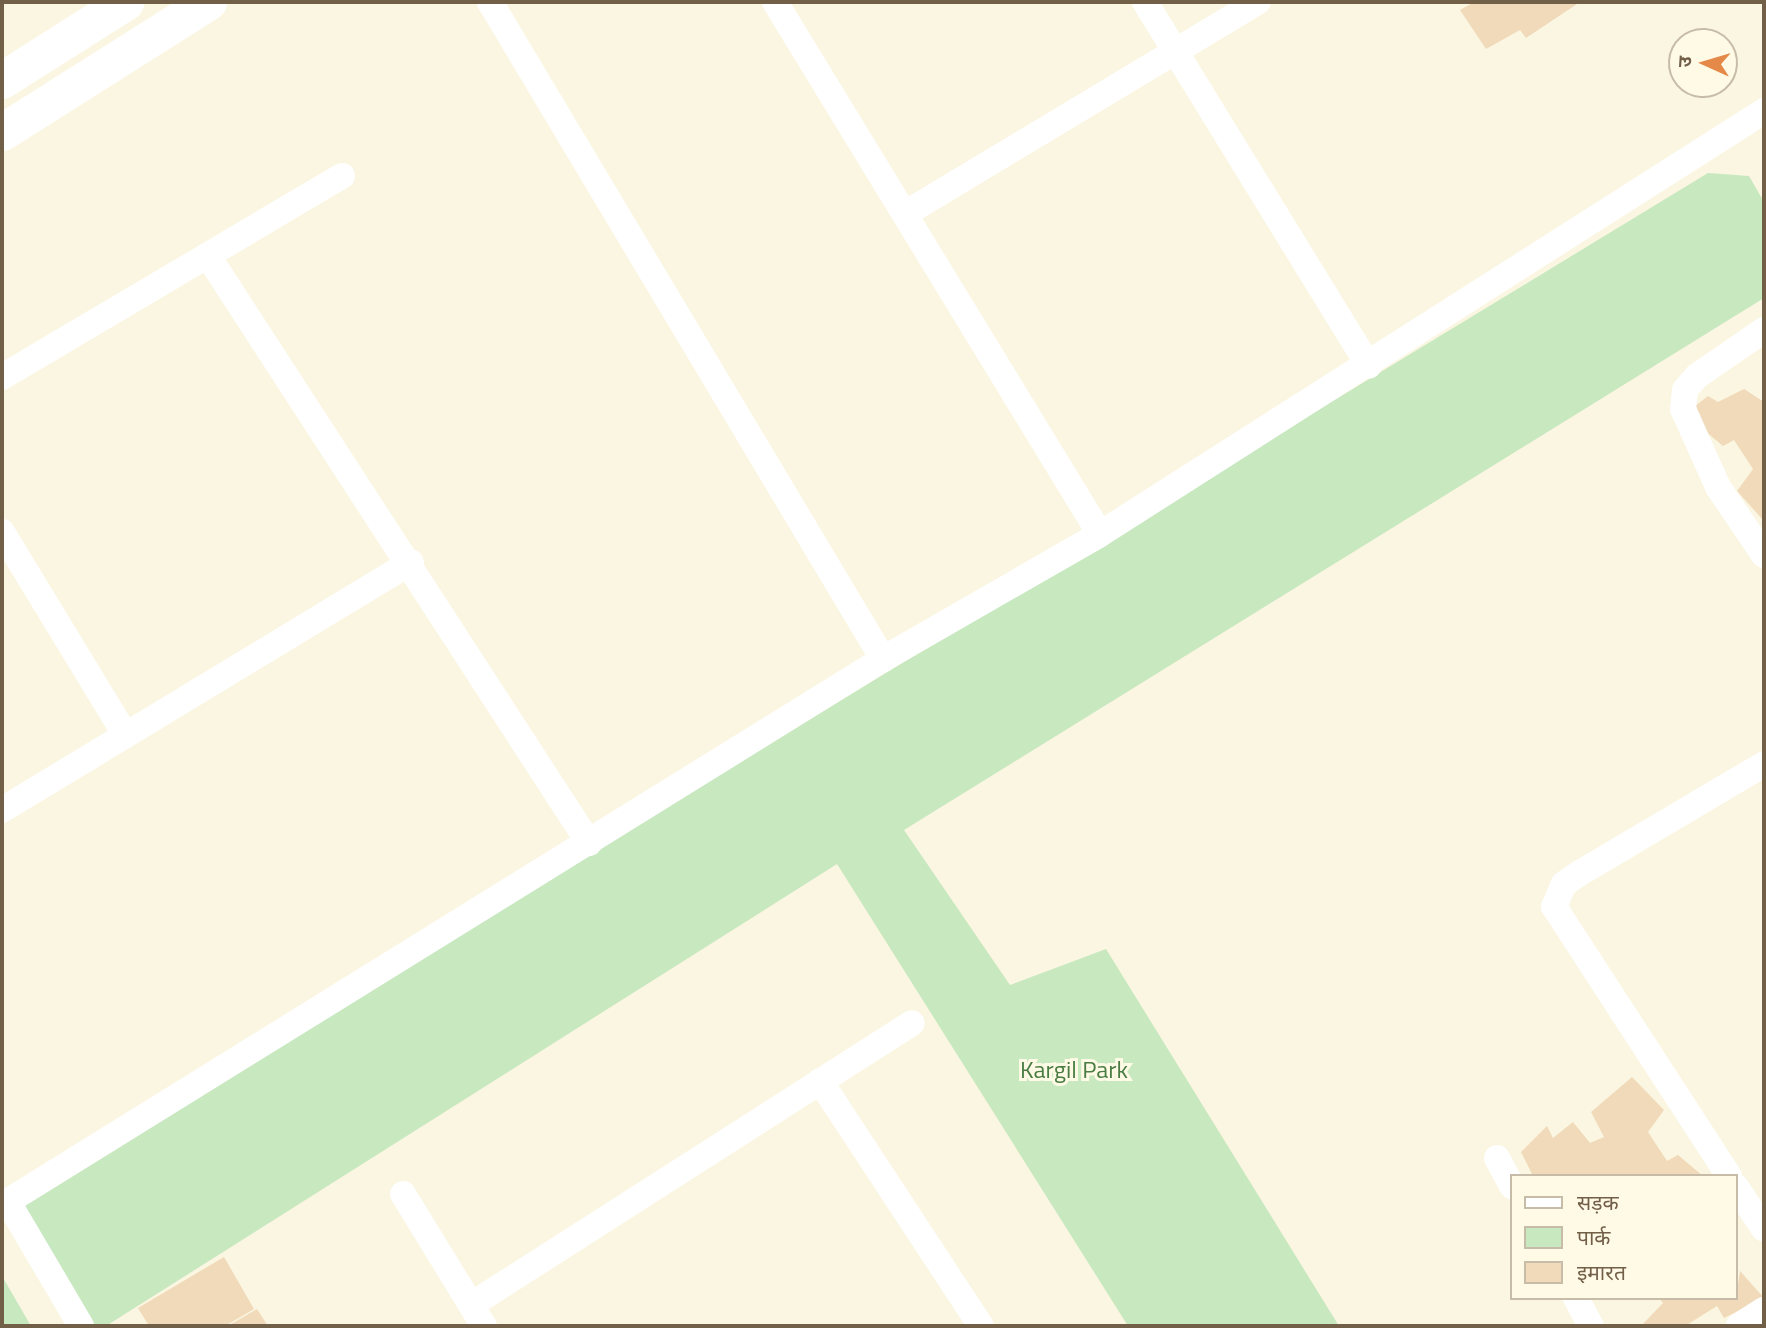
<!DOCTYPE html>
<html>
<head>
<meta charset="utf-8">
<style>
	body { margin:0 }
	#map { position:relative; width:1766px; height:1328px; overflow:hidden; background:#fbf6e1; font-family:"Titillium Web","Noto Sans Devanagari",sans-serif }
	div>[style] { position:absolute }
	.green>* { inset:0; background:#c8e8c0 }
	.building>* { inset:0; background:#f0dab9 }
	.street>* { height:26px; margin:-13px; padding:0 13px; transform-origin:13px; border-radius:13px; background:#fff }
	.secondary>* { height:37px; margin:-18.5px; padding:0 18.5px; transform-origin:18.5px; border-radius:18.5px; background:#fff }
	span { translate:-50% -50%; white-space:nowrap; text-align:center; line-height:1.15; -webkit-text-stroke:6px #fffae6; paint-order:stroke }
	.park-label { font-size:24px; color:#497d43 }
	.frame { position:absolute; inset:0; border:4px solid #725f48; pointer-events:none }
	.legend { position:absolute; left:1510px; top:1174px; width:228px; height:126px; box-sizing:border-box; background:#fffae6; border:2px solid #c7bca7; margin:0; padding:9px 12px; list-style:none; font-size:21px; color:#725f48 }
	.legend li { display:flex; align-items:center; gap:14px; height:35px }
	.legend b { width:35px; border:2px solid #c7bca7 }
	.north { position:absolute; left:1668px; top:28px; width:70px; height:70px; box-sizing:border-box; background:#fffae6; border:2px solid #c7bca7; border-radius:50%; rotate:274deg; font-size:19px; font-weight:700; line-height:28px; text-align:center; color:#725f48 }
	.north::after { content:''; display:block; margin:auto; width:24px; height:32px; background:#e48947; clip-path:polygon(50% 0,100% 100%,50% 72%,0 100%) }
</style>
</head>
<body>
<div id="map">
	<div class="green">
		<i style="clip-path:polygon(1708px 173px,1749px 176px,1764px 202px,1764px 298px,904px 830px,1010px 985px,1106px 949px,1339px 1326px,1128px 1326px,837px 864px,106px 1326px,92px 1326px,16px 1202px)"></i>
		<i style="clip-path:polygon(2px 1276px,31px 1326px,2px 1326px)"></i>
	</div>
	<div class="building">
		<i style="clip-path:polygon(1474px 2px,1580px 2px,1526px 38px,1520px 30px,1486px 49px,1460px 10px)"></i>
		<i style="clip-path:polygon(1744px 389px,1764px 402px,1764px 521px,1737px 491px,1753px 469px,1734px 440px,1723px 446px,1693px 421px,1701px 416px,1694px 407px,1708px 396px,1718px 402px)"></i>
		<i style="clip-path:polygon(1632px 1077px,1664px 1110px,1648px 1132px,1667px 1161px,1678px 1155px,1703px 1176px,1533px 1176px,1521px 1152px,1547px 1126px,1553px 1138px,1573px 1122px,1590px 1143px,1604px 1137px,1591px 1112px)"></i>
		<i style="clip-path:polygon(224px 1257px,254px 1309px,225px 1326px,149px 1326px,138px 1308px)"></i>
		<i style="clip-path:polygon(1740px 1271px,1764px 1298px,1724px 1318px,1717px 1306px,1685px 1326px,1641px 1326px,1663px 1303px,1659px 1298px,1736px 1298px)"></i>
		<i style="clip-path:polygon(257px 1309px,268px 1326px,228px 1326px)"></i>
	</div>
	<div class="street">
		<i style="left:490px;top:2px;width:766px;rotate:59.11deg"></i>
		<i style="left:775px;top:2px;width:623px;rotate:58.58deg"></i>
		<i style="left:1145px;top:2px;width:427px;rotate:58.4deg"></i>
		<i style="left:908px;top:212px;width:408px;rotate:-31deg"></i>
		<i style="left:208px;top:256px;width:700px;rotate:57.01deg"></i>
		<i style="left:1764px;top:330px;width:81px;rotate:145.5deg"></i>
		<i style="left:1697px;top:376px;width:18px;rotate:131deg"></i>
		<i style="left:1685px;top:390px;width:19px;rotate:96deg"></i>
		<i style="left:1683px;top:409px;width:85px;rotate:65.8deg"></i>
		<i style="left:1718px;top:487px;width:82px;rotate:55.9deg"></i>
		<i style="left:2px;top:377px;width:395px;rotate:-30.6deg"></i>
		<i style="left:2px;top:532px;width:235px;rotate:58.7deg"></i>
		<i style="left:2px;top:810px;width:478px;rotate:-31.2deg"></i>
		<i style="left:820px;top:1081px;width:293px;rotate:56.7deg"></i>
		<i style="left:1497px;top:1158px;width:32px;rotate:62deg"></i>
		<i style="left:1729px;top:1176px;width:321px;rotate:-123deg"></i>
		<i style="left:1554px;top:907px;width:25px;rotate:-67deg"></i>
		<i style="left:1564px;top:884px;width:19px;rotate:-35deg"></i>
		<i style="left:1580px;top:873px;width:214px;rotate:-30.6deg"></i>
		<i style="left:1736px;top:1187px;width:50px;rotate:56.3deg"></i>
		<i style="left:403px;top:1194px;width:155px;rotate:58.5deg"></i>
		<i style="left:8px;top:1202px;width:144px;rotate:59.5deg"></i>
		<i style="left:2px;top:1205px;width:1036px;rotate:-31.79deg"></i>
		<i style="left:883px;top:659px;width:250px;rotate:-29.9deg"></i>
		<i style="left:1100px;top:534px;width:787px;rotate:-32.5deg"></i>
		<i style="left:1576px;top:1298px;width:32px;rotate:62deg"></i>
		<i style="left:471px;top:1305px;width:523px;rotate:-32.6deg"></i>
		<i style="left:1739px;top:1326px;width:30px;rotate:-33deg"></i>
	</div>
	<div class="secondary">
		<i style="left:2px;top:80px;width:146px;rotate:-32.4deg"></i>
		<i style="left:2px;top:132px;width:244px;rotate:-32.3deg"></i>
	</div>
	<div class="park-label">
		<span style="left:1074px;top:1070px">Kargil Park</span>
	</div>
	<div class="frame"></div>
	<ul class="legend">
	<li><b style="height:9px;background:#fff"></b>सड़क</li>
	<li><b style="height:19px;background:#c8e8c0"></b>पार्क</li>
	<li><b style="height:19px;background:#f0dab9"></b>इमारत</li>
	</ul>
	<div class="north">उ</div>
</div>
</body>
</html>
